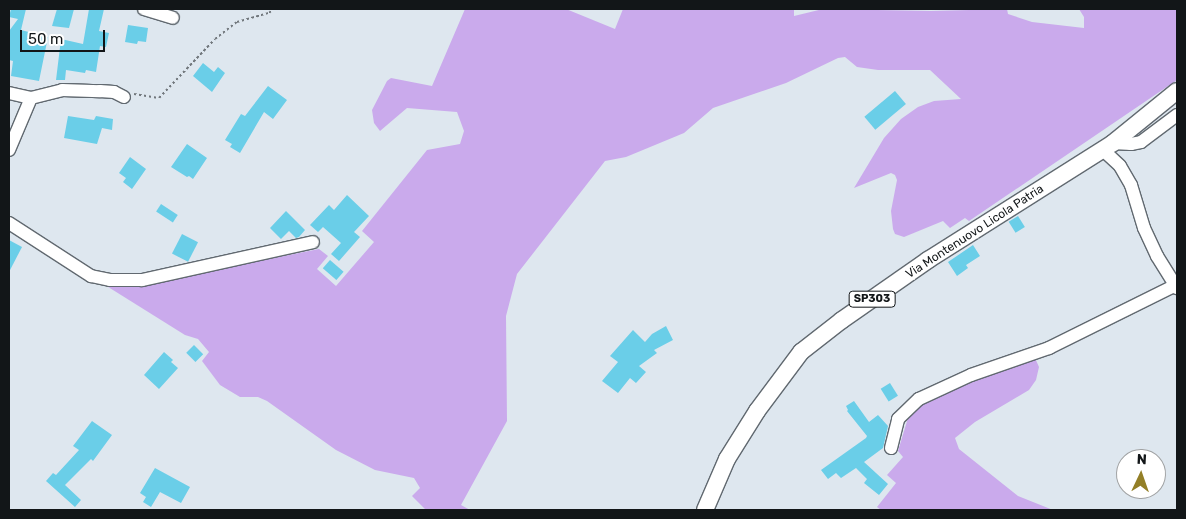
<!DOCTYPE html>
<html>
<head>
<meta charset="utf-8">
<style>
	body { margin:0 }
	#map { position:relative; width:1186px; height:519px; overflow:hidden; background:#dee7ef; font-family:Rubik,sans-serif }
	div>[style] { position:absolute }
	.green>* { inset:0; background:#caaaec }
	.building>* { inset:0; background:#6acee8; transform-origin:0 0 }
	.path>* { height:2px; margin-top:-1px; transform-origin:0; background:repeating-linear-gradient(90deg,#71777c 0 2.5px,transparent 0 5px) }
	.roads { filter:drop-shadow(1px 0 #616970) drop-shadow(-1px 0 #616970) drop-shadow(0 1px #616970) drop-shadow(0 -1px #616970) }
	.minor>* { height:12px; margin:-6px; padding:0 6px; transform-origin:6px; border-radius:6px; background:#fff }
	.major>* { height:16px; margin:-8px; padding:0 8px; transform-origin:8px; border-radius:8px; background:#fff }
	span { translate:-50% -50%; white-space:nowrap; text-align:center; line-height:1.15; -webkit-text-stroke:4px #fff; paint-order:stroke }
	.shield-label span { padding:1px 4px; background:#fff; border:1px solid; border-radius:4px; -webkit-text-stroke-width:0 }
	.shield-label { font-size:11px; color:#121618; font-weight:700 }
	.street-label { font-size:12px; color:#121618 }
	.frame { position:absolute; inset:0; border:10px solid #121618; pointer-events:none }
	.north { position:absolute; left:1116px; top:449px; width:50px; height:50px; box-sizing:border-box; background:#fff; border:1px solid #a0a2a3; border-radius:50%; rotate:3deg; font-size:14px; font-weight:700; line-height:20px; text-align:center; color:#121618 }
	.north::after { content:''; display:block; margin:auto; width:18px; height:22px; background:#937f27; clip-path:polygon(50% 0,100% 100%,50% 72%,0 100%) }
	.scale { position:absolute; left:20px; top:30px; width:85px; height:22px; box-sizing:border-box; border:2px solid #121618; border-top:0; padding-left:6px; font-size:15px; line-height:18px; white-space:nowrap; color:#121618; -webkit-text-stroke:4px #fff; paint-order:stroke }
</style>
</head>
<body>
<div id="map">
	<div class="green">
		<i style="clip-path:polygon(465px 9px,566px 9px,615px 29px,623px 9px,794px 9px,794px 16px,823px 9px,931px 11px,1007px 9px,1008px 14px,1032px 22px,1084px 28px,1084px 17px,1079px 9px,1177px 9px,1177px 80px,969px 221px,965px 218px,950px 228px,943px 221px,904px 237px,895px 234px,893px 229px,891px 211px,897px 180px,895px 175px,891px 173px,854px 188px,884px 138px,901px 119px,918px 107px,934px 101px,961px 99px,930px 70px,878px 70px,857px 67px,845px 57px,838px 58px,786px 83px,713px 108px,684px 133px,626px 157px,605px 161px,517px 274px,506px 316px,507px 421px,461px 505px,470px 510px,426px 510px,412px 496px,420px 488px,414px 478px,375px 470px,336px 450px,267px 401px,258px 397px,240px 397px,220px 385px,202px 361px,209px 352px,198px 339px,185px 335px,105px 285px,138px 285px,319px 249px,328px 256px,317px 269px,336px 286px,374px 242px,362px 231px,427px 150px,460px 144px,464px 131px,457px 112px,407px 108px,380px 131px,374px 123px,372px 110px,387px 81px,391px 78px,432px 86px)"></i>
		<i style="clip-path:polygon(1035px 358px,1039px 367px,1036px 380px,1029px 390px,975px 422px,955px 438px,959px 449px,1018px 496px,1053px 510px,881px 510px,877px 507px,896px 483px,887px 475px,903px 457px,898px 451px,908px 418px,928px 400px,953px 387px)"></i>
	</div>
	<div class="building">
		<i style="clip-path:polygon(11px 9px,26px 9px,21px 30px,48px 37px,39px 81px,11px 76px,13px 61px,9px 60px,9px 31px,18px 19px,9px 17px)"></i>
		<i style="clip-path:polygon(57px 9px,74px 9px,69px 28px,52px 26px)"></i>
		<i style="clip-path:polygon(89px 9px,104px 9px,99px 31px,109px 33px,106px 47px,100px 46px,96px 72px,86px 70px,85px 73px,66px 70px,65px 80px,56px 80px,61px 39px,83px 44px)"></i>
		<i style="clip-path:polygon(128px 25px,148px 28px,146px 42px,138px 41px,137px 44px,125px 42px)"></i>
		<i style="clip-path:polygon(203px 63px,214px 72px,218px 67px,225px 73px,212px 92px,193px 76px)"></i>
		<i style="clip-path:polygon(268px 86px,287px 100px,273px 119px,264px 112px,240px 153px,230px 147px,232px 144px,225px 140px,241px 114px,245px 116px)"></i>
		<i style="left:895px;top:91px;width:17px;height:40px;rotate:50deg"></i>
		<i style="clip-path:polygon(68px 116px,94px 120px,96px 116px,113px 119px,112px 130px,102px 128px,97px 144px,64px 138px)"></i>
		<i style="clip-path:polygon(187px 144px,207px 158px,193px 179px,189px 176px,187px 177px,171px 167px)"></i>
		<i style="clip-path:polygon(130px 157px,146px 169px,132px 189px,123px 182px,126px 178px,119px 173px)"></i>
		<i style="clip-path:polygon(347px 195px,369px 216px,354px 232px,360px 237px,339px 261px,331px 254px,341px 243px,323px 227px,318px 232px,310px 225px,329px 205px,334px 210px)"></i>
		<i style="left:161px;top:204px;width:20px;height:9px;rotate:33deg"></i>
		<i style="clip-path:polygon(286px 211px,305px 230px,299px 237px,296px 238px,289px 231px,281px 239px,270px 228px)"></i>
		<i style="left:1018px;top:216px;width:13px;height:11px;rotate:58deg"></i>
		<i style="left:182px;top:234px;width:18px;height:22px;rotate:27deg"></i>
		<i style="clip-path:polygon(9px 240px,22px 247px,9px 272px)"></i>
		<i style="clip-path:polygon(973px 245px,980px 256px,966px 265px,968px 268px,957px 276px,948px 262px)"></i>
		<i style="left:330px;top:260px;width:18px;height:11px;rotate:41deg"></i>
		<i style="clip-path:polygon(666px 326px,673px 340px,654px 350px,657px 353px,639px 366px,646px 372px,636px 383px,630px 378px,618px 393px,602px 381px,618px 362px,610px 356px,633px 330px,645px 342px,652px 334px)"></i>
		<i style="left:194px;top:345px;width:13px;height:11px;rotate:45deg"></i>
		<i style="clip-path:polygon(164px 352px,173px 360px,171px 362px,178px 368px,159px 389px,144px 375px)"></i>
		<i style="left:890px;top:383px;width:15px;height:11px;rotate:58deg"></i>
		<i style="clip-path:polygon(854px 401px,869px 422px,878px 415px,888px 426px,883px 448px,864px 462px,888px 484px,879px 495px,864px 483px,867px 479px,856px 468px,841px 478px,836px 473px,828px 479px,821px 470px,866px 438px,867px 436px,847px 411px,848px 410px,846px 406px)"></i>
		<i style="clip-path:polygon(92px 421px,112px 435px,93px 461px,91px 459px,65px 485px,81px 500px,75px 507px,46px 481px,53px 473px,56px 475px,79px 450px,73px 446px)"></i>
		<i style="clip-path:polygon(155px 468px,190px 487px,181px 503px,160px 492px,151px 507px,143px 502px,146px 497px,140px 493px)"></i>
	</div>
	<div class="path">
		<i style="left:134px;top:94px;width:25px;rotate:9deg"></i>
		<i style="left:159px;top:98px;width:81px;rotate:-46.5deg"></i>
		<i style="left:215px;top:39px;width:28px;rotate:-38deg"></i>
		<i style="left:237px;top:22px;width:33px;rotate:-16deg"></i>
		<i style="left:269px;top:13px;width:6px;rotate:-45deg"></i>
	</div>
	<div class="roads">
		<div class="minor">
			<i style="left:144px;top:9px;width:30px;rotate:17deg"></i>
			<i style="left:9px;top:93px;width:23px;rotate:13deg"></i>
			<i style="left:31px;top:98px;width:32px;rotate:-14deg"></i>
			<i style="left:62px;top:90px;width:38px;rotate:2deg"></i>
			<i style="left:100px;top:91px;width:14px;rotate:4deg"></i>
			<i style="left:114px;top:92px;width:11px;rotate:27deg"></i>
			<i style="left:1113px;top:143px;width:18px;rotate:3deg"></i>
			<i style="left:1131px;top:144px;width:10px;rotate:-11deg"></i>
			<i style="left:1141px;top:142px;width:45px;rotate:-36.9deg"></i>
			<i style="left:9px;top:150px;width:56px;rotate:-67.1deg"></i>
			<i style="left:1103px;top:150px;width:23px;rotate:43deg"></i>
			<i style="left:1120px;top:166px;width:22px;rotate:60deg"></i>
			<i style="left:1131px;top:185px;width:45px;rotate:73.2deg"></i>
			<i style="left:1144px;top:228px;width:31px;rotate:65deg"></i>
			<i style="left:1157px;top:256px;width:38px;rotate:58deg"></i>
			<i style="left:9px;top:223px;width:98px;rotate:32.9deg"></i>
			<i style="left:91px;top:276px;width:19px;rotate:12deg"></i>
			<i style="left:110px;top:280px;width:32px"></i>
			<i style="left:142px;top:280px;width:175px;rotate:-12.5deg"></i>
			<i style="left:891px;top:448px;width:30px;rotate:-76deg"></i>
			<i style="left:898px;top:419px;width:29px;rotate:-44deg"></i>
			<i style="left:919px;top:399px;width:57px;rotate:-24.8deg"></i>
			<i style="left:971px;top:375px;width:83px;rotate:-19.1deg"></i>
			<i style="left:1049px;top:348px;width:140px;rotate:-26.4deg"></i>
		</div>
		<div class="major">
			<i style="left:705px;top:510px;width:56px;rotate:-66.7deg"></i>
			<i style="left:727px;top:459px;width:57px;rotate:-58deg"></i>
			<i style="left:757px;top:411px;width:74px;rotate:-53.3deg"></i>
			<i style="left:801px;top:352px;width:52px;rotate:-38deg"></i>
			<i style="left:842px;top:320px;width:105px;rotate:-34.9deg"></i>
			<i style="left:928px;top:260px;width:219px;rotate:-32.3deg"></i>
			<i style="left:1113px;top:143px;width:82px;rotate:-39.1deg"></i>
		</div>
	</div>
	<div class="shield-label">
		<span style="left:872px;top:299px">SP303</span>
	</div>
	<div class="street-label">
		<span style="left:975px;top:232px;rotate:-33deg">Via Montenuovo Licola Patria</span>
	</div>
	<div class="frame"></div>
	<div class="north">N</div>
	<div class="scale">50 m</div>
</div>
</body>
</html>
